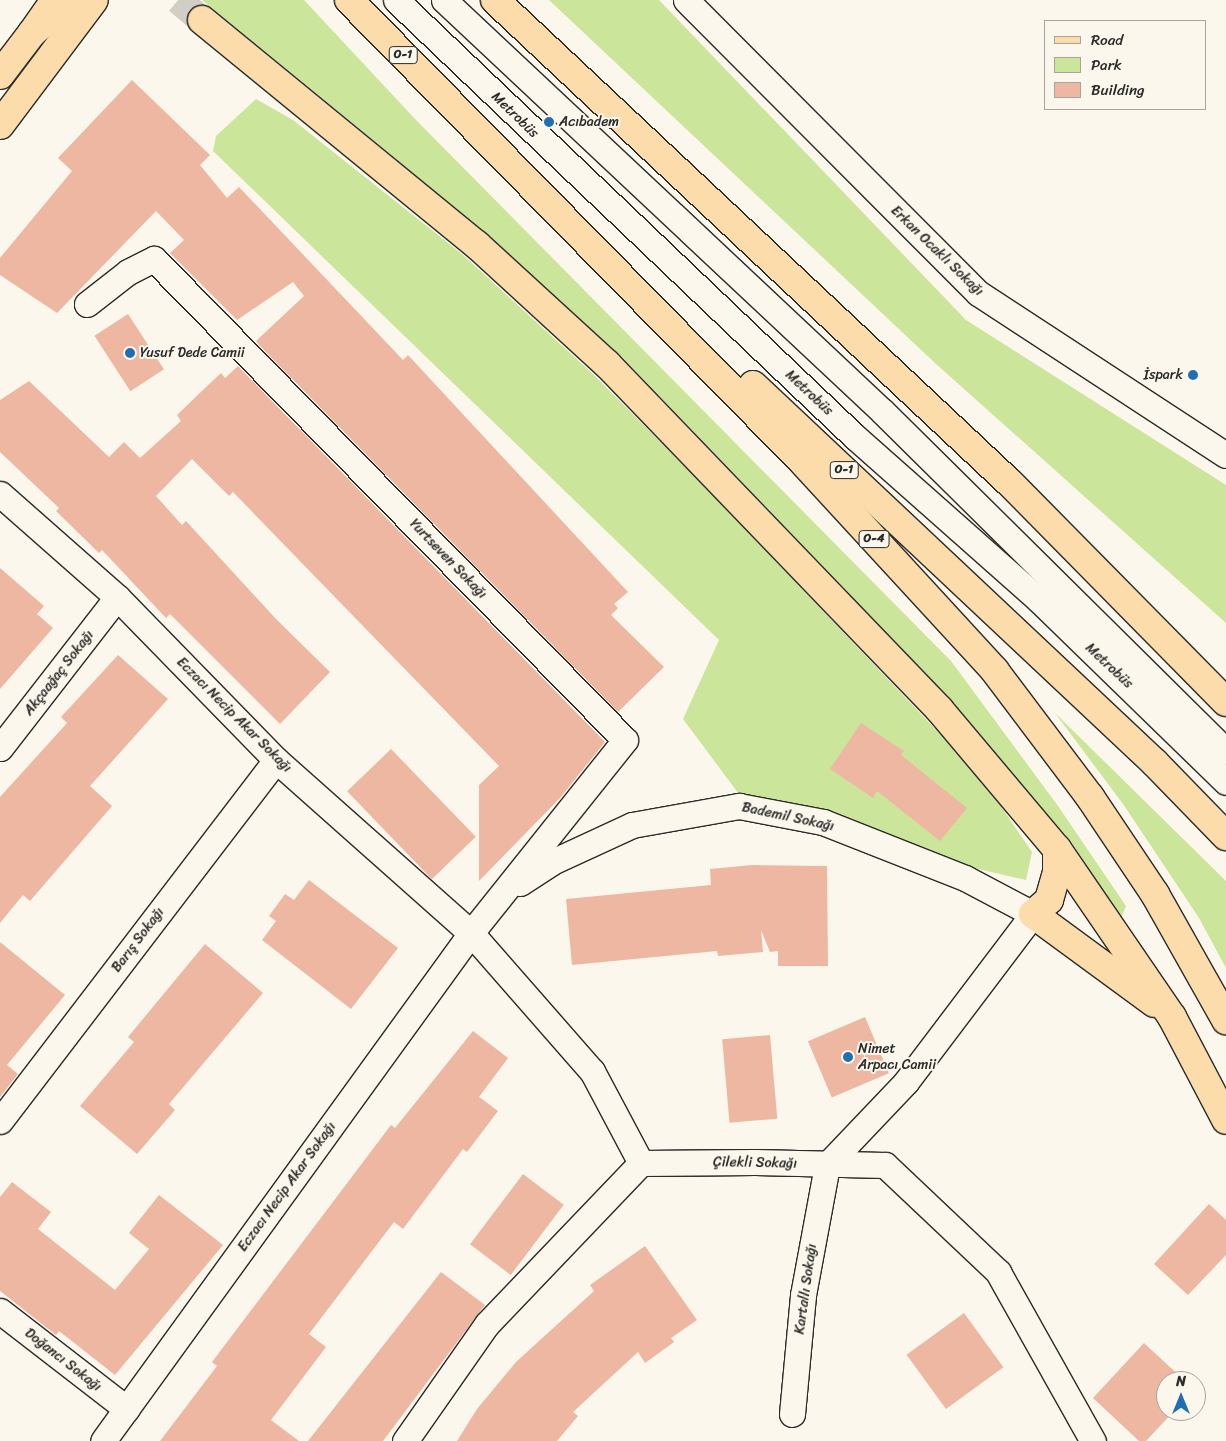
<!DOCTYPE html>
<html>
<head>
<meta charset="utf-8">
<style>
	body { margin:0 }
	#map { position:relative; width:1226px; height:1441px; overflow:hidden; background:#fbf7ec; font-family:Sriracha,sans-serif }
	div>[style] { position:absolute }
	.green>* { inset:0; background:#cbe59b }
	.building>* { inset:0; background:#edb7a1; transform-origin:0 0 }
	.highway-tunnel>* { height:28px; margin-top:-14px; transform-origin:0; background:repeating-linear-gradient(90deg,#d1cec5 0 28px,transparent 0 42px) }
	.roads { filter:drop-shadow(1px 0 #2b2b2b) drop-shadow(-1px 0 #2b2b2b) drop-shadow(0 1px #2b2b2b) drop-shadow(0 -1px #2b2b2b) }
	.minor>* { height:25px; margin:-12.5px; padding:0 12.5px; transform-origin:12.5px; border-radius:12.5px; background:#fbf7ec }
	.major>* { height:28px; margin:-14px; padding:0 14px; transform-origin:14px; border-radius:14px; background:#fddcac }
	.highway>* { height:28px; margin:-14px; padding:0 14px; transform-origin:14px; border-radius:14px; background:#fddcac }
	.dots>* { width:14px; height:14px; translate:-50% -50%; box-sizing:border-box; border:2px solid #fbf7ec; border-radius:50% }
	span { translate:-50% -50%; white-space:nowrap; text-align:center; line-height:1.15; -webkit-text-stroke:4px #fbf7ec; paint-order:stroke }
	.shield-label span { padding:1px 4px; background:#fbf7ec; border:1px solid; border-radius:4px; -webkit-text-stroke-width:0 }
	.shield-label { font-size:12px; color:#2b2b2b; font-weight:700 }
	.street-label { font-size:14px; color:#2b2b2b }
	.poi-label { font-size:14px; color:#2b2b2b }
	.left { translate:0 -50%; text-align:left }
	.right { translate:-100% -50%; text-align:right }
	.legend { position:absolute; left:1044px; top:20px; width:162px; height:90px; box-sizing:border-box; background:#fbf7ec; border:1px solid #a8a59f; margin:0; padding:6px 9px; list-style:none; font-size:15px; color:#2b2b2b }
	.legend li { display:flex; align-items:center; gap:10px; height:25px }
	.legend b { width:25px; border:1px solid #a8a59f }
	.north { position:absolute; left:1156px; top:1371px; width:50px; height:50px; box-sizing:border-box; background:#fbf7ec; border:1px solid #a8a59f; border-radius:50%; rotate:0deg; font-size:14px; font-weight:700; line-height:20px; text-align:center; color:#2b2b2b }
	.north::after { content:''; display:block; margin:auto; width:18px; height:22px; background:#1f6fb2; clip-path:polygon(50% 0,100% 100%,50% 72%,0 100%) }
</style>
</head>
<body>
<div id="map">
	<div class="green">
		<i style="clip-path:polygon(202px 0,304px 0,416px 120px,951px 661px,1058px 806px,1126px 906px,1121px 918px,1070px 840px,847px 591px,621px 356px,395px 158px)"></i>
		<i style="clip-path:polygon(549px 0,659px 0,966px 320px,1226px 485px,1226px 623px,935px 363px)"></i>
		<i style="clip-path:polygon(256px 99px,293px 120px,462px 254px,593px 374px,697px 479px,981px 777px,1032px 852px,1026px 880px,756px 817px,683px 719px,719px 640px,213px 151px,216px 136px)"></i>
		<i style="clip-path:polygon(1055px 713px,1226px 881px,1226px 968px,1199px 918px,1123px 804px)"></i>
	</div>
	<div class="building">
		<i style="clip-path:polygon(132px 80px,210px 155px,200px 165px,227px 198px,239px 187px,403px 360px,408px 355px,628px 592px,614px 604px,618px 608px,611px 615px,664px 667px,618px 712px,260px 346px,256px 341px,304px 296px,293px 282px,237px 320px,170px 253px,184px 240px,156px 211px,57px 313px,0 275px,0 258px,72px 171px,58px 158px)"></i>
		<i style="left:128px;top:314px;width:66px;height:40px;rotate:57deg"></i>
		<i style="clip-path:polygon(238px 366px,605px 742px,560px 798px,479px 881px,479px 785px,499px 766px,233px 492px,229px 496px,192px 459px,156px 496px,182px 525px,186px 521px,276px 619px,330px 672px,280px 724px,170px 614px,166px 618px,102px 550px,99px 553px,56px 511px,59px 508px,0 452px,0 400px,29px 381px,109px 457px,124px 442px,140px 458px,181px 421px,177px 415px,204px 389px,221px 373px,225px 378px)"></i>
		<i style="clip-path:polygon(0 568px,44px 606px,37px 614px,53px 628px,0 689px)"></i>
		<i style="clip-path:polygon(118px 655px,168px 699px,90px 786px,112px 806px,30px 901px,23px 895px,0 923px,0 797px,67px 723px,61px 717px)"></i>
		<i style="clip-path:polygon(861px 723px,904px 751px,901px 755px,967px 808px,940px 841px,877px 791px,873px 798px,830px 769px)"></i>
		<i style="left:391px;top:749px;width:122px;height:61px;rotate:46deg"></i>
		<i style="clip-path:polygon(752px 865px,827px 866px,828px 966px,778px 966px,778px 951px,770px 952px,761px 930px,763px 952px,718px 956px,717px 951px,572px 965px,566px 899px,711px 885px,710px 869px)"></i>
		<i style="clip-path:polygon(309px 880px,398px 948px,351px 1009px,262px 940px,276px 921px,269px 916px,285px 894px,294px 900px)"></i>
		<i style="clip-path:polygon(0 942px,65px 995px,7px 1065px,18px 1074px,0 1097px)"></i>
		<i style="clip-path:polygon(205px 944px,263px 993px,169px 1104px,175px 1110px,137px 1154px,80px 1106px,134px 1042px,128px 1037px)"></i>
		<i style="left:865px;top:1017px;width:61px;height:62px;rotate:67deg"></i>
		<i style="clip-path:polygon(473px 1031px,508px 1058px,479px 1097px,498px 1111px,467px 1152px,463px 1149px,403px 1229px,394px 1222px,309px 1334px,326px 1347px,271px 1420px,299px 1441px,160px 1441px,217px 1366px,212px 1362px,391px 1125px,395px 1128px)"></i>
		<i style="left:770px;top:1035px;width:84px;height:48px;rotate:85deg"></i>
		<i style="left:523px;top:1174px;width:51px;height:88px;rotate:37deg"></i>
		<i style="clip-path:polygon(12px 1182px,51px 1212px,38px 1229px,115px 1290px,149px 1249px,129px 1233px,159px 1195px,223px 1245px,115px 1375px,59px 1331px,56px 1335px,0 1291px,0 1197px)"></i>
		<i style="clip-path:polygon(1209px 1204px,1226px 1220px,1226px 1255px,1188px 1295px,1154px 1264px)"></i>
		<i style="clip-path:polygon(645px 1246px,697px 1320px,671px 1338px,674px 1342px,645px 1363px,638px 1352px,573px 1412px,578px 1416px,557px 1441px,457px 1441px,477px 1409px,516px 1362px,594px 1291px,590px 1285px)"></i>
		<i style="clip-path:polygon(441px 1272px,485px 1305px,383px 1441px,308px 1441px)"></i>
		<i style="left:964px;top:1313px;width:67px;height:71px;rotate:54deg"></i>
		<i style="clip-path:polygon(1144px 1343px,1185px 1381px,1166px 1381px,1166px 1411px,1174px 1411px,1146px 1441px,1139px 1441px,1093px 1398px)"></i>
	</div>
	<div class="highway-tunnel">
		<i style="left:178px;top:0;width:31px;rotate:40deg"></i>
	</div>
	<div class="roads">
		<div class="minor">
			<i style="left:396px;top:0;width:634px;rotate:43.59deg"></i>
			<i style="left:855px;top:437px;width:246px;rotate:41.5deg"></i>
			<i style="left:1039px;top:600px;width:261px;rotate:44.2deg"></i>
			<i style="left:444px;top:0;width:601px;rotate:43.18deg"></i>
			<i style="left:882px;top:411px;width:484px;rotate:44.7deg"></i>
			<i style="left:686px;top:0;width:414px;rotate:45.1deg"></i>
			<i style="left:978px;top:293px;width:296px;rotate:33.2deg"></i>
			<i style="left:87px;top:304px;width:52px;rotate:-38deg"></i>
			<i style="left:128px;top:272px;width:29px;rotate:-27deg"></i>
			<i style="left:154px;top:259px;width:673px;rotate:45.6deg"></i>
			<i style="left:625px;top:740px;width:247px;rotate:128.6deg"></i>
			<i style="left:471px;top:933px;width:627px;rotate:125.92deg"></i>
			<i style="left:0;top:494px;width:156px;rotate:41.4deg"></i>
			<i style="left:117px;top:597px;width:228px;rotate:45.7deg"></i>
			<i style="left:276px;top:760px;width:261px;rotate:41.6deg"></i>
			<i style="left:471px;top:933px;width:184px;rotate:48.8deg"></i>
			<i style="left:592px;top:1071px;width:104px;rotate:62deg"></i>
			<i style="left:0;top:748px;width:191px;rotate:-52.2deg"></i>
			<i style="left:520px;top:883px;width:38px;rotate:-33deg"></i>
			<i style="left:552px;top:862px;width:88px;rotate:-24.8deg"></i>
			<i style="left:632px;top:825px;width:109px;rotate:-10.1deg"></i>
			<i style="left:739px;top:806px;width:86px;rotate:10.8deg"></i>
			<i style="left:823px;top:822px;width:153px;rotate:21.5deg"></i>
			<i style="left:965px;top:878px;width:77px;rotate:27.9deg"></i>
			<i style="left:1033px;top:914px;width:211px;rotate:127.1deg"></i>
			<i style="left:906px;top:1082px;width:115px;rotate:133.6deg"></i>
			<i style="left:0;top:1121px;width:454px;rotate:-52.6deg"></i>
			<i style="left:0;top:1311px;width:160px;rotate:37.7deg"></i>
			<i style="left:792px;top:1414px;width:120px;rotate:-84.7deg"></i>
			<i style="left:803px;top:1295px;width:132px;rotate:-79.5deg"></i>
			<i style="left:405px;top:1441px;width:143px;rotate:-55deg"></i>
			<i style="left:487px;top:1324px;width:223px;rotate:-46.3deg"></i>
			<i style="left:641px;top:1163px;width:114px;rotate:-0.5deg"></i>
			<i style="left:755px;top:1162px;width:130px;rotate:1.3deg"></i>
			<i style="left:885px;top:1165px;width:156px;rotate:43.4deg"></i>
			<i style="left:998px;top:1272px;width:194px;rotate:60.7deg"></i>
		</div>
		<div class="major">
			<i style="left:0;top:75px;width:53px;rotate:-52.7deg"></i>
			<i style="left:32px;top:33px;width:50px;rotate:-41deg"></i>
			<i style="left:0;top:125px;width:156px;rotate:-53.1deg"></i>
		</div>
		<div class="highway">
			<i style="left:349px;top:0;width:649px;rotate:45.5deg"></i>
			<i style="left:804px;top:463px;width:282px;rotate:47.4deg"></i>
			<i style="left:995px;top:671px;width:158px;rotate:53deg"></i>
			<i style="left:1090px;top:797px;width:117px;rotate:56.2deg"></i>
			<i style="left:1155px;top:894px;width:145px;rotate:60.6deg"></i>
			<i style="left:495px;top:0;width:707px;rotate:43.17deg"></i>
			<i style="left:1011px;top:484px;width:306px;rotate:45.4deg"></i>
			<i style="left:202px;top:20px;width:355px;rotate:39.3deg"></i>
			<i style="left:477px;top:245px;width:176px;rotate:42.5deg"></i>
			<i style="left:607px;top:364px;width:479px;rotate:46.1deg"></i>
			<i style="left:939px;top:709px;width:183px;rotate:49.9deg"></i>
			<i style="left:1057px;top:849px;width:204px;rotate:55.6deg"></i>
			<i style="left:1172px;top:1017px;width:116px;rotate:62.3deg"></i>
			<i style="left:32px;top:33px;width:40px;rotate:-55.1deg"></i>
			<i style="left:753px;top:385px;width:552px;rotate:43.24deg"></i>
			<i style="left:1155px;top:763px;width:102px;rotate:45.8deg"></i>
			<i style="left:1057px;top:849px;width:23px;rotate:90deg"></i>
			<i style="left:1057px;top:872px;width:29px;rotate:106deg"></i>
			<i style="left:1049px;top:900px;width:21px;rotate:139deg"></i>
			<i style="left:1033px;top:914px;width:150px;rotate:36.3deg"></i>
		</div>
	</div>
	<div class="dots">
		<i style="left:549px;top:122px;background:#1f6fb2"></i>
		<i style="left:130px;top:353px;background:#1f6fb2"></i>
		<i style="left:1193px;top:375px;background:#1f6fb2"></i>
		<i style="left:848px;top:1057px;background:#1f6fb2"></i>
	</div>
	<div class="shield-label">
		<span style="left:403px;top:55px">O-1</span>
		<span style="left:844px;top:470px">O-1</span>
		<span style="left:874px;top:539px">O-4</span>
	</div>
	<div class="street-label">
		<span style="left:515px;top:115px;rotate:44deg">Metrobüs</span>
		<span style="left:937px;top:251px;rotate:44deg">Erkan Ocaklı Sokağı</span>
		<span style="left:809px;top:393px;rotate:43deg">Metrobüs</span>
		<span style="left:448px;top:559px;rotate:46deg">Yurtseven Sokağı</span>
		<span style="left:1109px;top:666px;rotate:43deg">Metrobüs</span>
		<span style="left:59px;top:673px;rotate:-52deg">Akçaağaç Sokağı</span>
		<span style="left:234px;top:715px;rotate:45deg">Eczacı Necip Akar Sokağı</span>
		<span style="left:788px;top:817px;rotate:12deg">Bademil Sokağı</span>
		<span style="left:138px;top:940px;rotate:-53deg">Barış Sokağı</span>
		<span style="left:755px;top:1163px;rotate:1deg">Çilekli Sokağı</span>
		<span style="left:287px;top:1187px;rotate:-54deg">Eczacı Necip Akar Sokağı</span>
		<span style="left:806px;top:1289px;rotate:-82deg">Kartallı Sokağı</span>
		<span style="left:63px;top:1360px;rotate:38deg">Doğancı Sokağı</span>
	</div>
	<div class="poi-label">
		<span class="left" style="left:559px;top:122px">Acıbadem</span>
		<span class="left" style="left:140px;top:353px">Yusuf Dede Camii</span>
		<span class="right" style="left:1183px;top:375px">İspark</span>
		<span class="left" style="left:858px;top:1057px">Nimet<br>Arpacı Camii</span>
	</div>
	<ul class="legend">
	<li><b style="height:6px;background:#fddcac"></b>Road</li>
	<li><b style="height:14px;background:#cbe59b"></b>Park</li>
	<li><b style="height:14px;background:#edb7a1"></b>Building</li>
	</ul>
	<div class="north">N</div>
</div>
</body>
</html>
